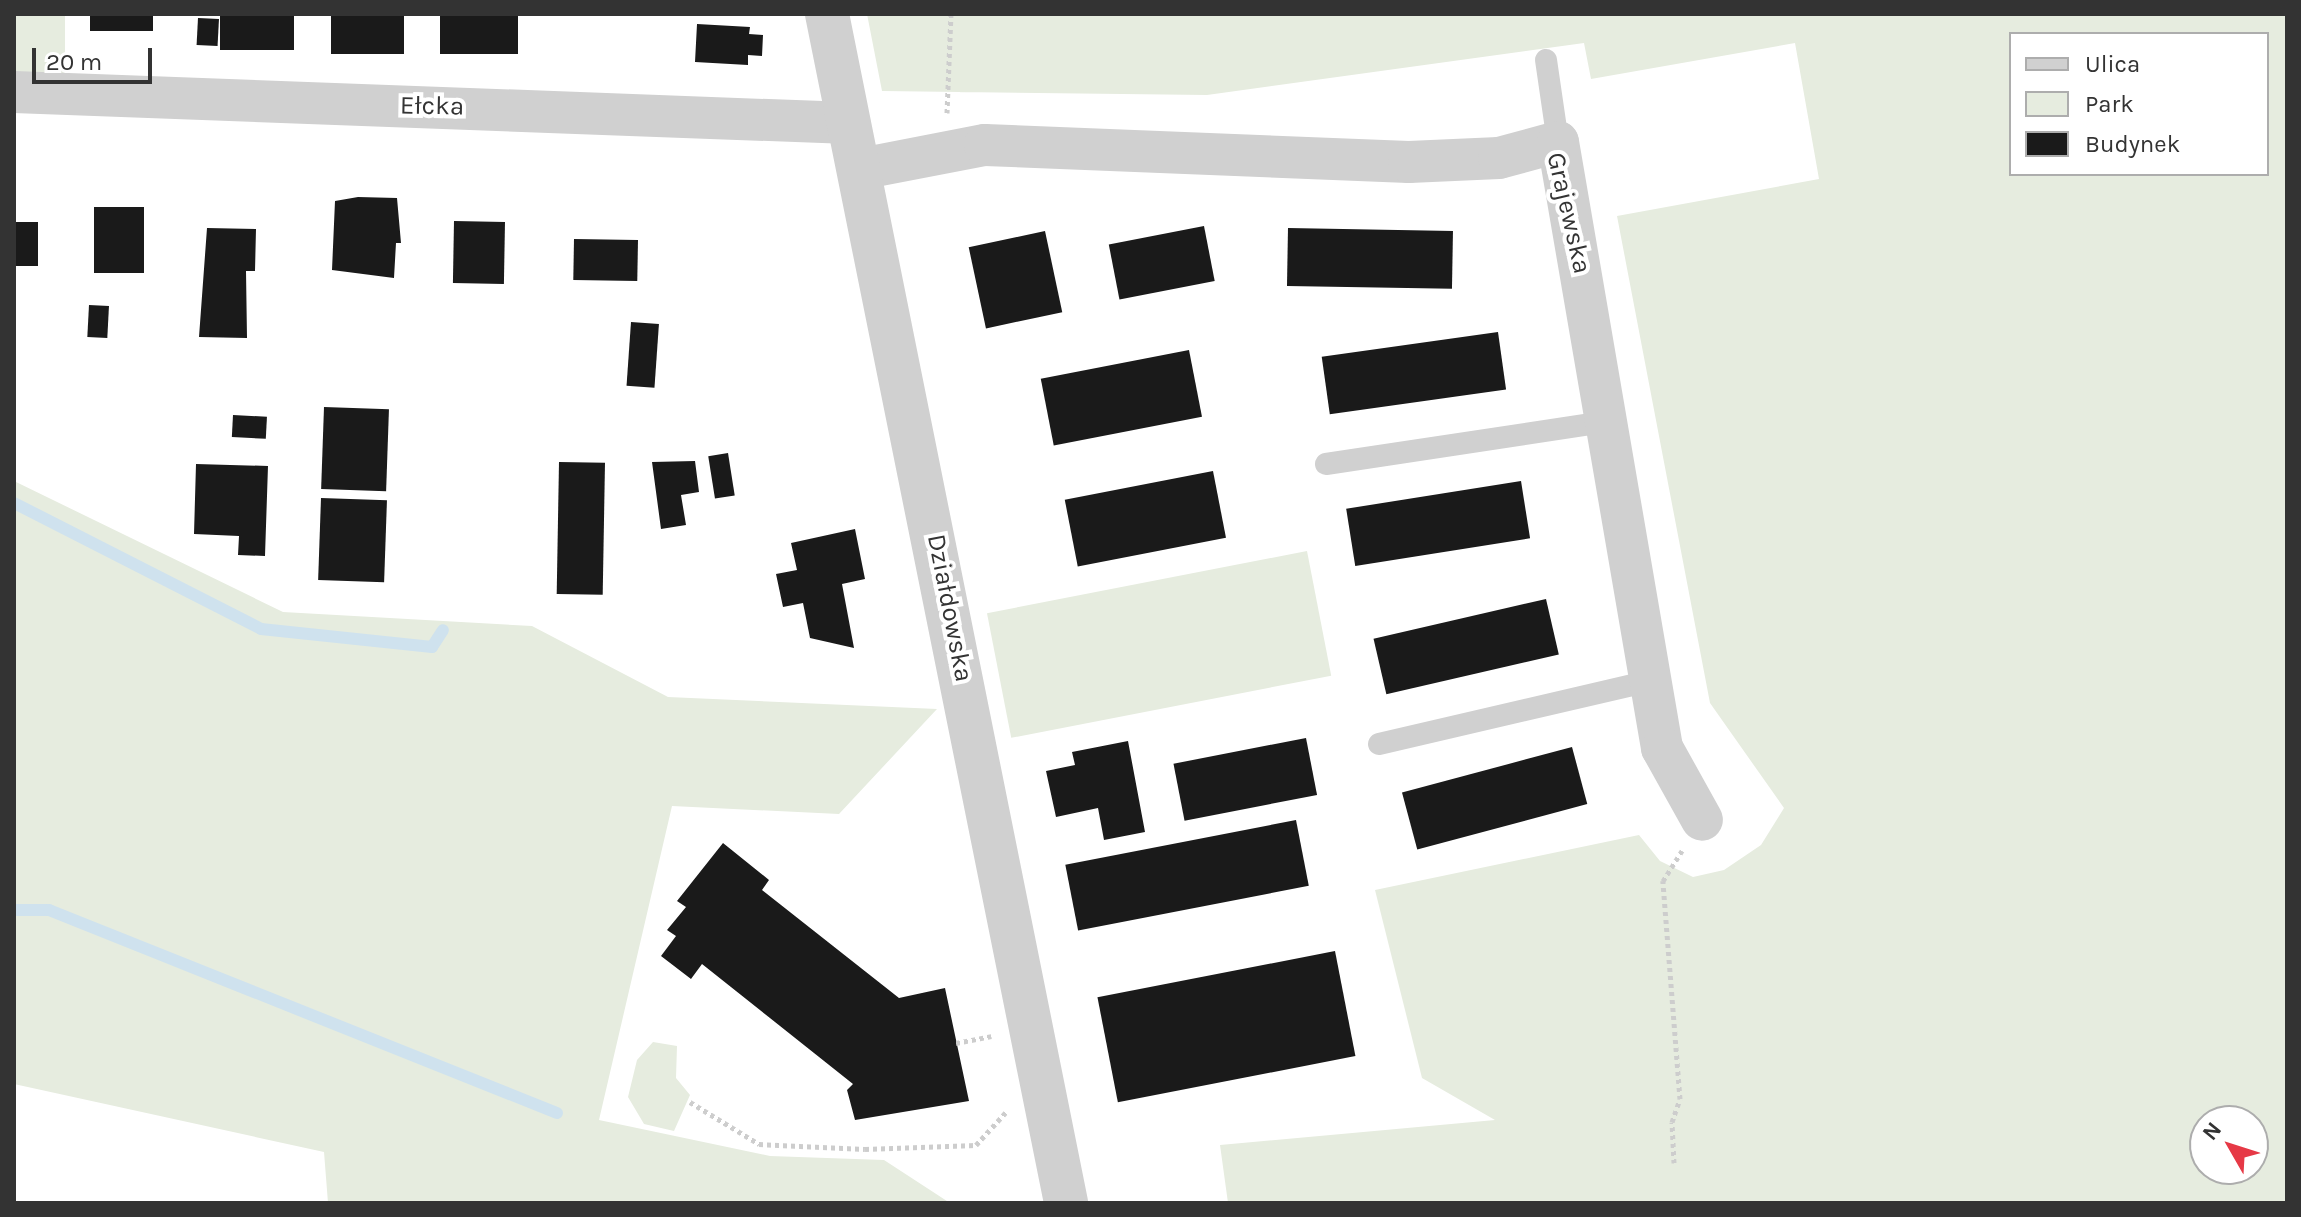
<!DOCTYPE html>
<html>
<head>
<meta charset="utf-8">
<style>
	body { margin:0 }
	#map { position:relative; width:2301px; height:1217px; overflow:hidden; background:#fff; font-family:Karla,sans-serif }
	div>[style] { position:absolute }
	.green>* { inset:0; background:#e6ecdf; transform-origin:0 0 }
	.stream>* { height:12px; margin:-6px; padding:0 6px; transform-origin:6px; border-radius:6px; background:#cfe2ee }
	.building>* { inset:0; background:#1a1a1a; transform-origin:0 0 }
	.path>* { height:5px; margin-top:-2.5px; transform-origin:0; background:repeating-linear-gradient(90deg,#cdcdcd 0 4px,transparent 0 8px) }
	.service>* { height:22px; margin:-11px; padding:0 11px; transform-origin:11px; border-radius:11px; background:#d0d0d0 }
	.minor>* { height:42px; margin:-21px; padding:0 21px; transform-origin:21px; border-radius:21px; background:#d0d0d0 }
	.tertiary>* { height:44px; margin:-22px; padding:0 22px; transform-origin:22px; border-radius:22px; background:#d0d0d0 }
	span { translate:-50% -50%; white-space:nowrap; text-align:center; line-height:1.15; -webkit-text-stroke:8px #fff; paint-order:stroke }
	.street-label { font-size:26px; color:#333 }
	.frame { position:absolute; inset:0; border:16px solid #333; pointer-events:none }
	.legend { position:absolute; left:2009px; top:32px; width:260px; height:144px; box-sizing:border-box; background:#fff; border:2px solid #adadad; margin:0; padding:10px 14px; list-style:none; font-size:24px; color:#333 }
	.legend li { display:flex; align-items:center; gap:16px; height:40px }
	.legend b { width:40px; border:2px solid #adadad }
	.north { position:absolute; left:2189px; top:1105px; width:80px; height:80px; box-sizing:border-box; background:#fff; border:2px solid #adadad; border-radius:50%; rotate:309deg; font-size:22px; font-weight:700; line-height:32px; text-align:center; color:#333 }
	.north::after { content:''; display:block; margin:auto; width:28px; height:36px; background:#e63946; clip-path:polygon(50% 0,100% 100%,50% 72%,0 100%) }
	.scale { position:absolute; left:32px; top:48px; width:120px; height:36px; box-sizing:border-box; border:4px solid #333; border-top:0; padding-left:10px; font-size:24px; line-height:28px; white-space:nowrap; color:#333; -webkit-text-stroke:6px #fff; paint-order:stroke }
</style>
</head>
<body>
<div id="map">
	<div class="green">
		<i style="left:14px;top:14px;width:51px;height:65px"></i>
		<i style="clip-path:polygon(evenodd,867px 14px,2287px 14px,2287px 1203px,1228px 1203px,1220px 1145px,1495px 1120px,1422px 1078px,1375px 890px,1639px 835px,1660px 861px,1693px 877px,1724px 870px,1761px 845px,1784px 808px,1710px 703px,1617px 216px,1819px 179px,1795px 43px,1591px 79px,1584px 43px,1207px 95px,882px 91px,867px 14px,2267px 34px,2267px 174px,2011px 174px,2011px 34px,2267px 34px,867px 14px,2253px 1121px,2253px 1169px,2205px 1169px,2205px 1121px,2253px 1121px)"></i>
		<i style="clip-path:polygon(14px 481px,283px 612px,532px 626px,668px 697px,937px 709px,839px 814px,672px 806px,599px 1120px,770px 1156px,884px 1160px,950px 1203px,328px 1203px,324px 1152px,14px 1084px)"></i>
		<i style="left:1307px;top:551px;width:127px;height:326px;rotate:79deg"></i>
		<i style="clip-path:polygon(653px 1042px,677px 1046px,676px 1078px,690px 1095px,674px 1131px,644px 1124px,628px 1097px,637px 1060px)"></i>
	</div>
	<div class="stream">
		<i style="left:14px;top:503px;width:277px;rotate:27deg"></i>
		<i style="left:261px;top:629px;width:172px;rotate:6deg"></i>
		<i style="left:432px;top:647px;width:20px;rotate:-57deg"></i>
		<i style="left:14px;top:910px;width:35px"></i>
		<i style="left:49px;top:910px;width:547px;rotate:21.78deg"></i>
	</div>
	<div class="building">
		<i style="left:90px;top:14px;width:63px;height:17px"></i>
		<i style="left:220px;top:14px;width:74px;height:36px"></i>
		<i style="left:331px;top:14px;width:73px;height:40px"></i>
		<i style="left:440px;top:14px;width:78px;height:40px"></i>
		<i style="left:198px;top:18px;width:21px;height:27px;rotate:3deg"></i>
		<i style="clip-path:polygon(697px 24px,750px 27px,749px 34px,763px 35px,762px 56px,748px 55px,748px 65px,695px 62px)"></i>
		<i style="clip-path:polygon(358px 197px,397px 198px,401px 243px,396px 243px,394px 278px,332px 270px,335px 201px)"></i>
		<i style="left:94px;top:207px;width:50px;height:66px"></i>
		<i style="left:454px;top:221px;width:51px;height:62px;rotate:1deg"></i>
		<i style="left:14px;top:222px;width:24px;height:44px"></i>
		<i style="left:1204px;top:226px;width:56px;height:97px;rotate:79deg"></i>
		<i style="clip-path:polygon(207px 228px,256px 229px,255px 271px,246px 271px,247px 338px,199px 337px)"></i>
		<i style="left:1288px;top:228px;width:165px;height:58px;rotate:1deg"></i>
		<i style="left:1045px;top:231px;width:83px;height:78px;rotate:78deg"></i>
		<i style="left:574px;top:239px;width:64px;height:41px;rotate:1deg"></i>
		<i style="left:89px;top:305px;width:20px;height:32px;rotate:3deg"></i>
		<i style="left:631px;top:322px;width:28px;height:64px;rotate:4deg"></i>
		<i style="left:1498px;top:332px;width:58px;height:178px;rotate:82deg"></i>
		<i style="left:1189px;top:350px;width:68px;height:151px;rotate:79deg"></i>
		<i style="left:324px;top:407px;width:65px;height:82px;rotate:2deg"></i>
		<i style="left:233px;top:415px;width:34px;height:22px;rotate:3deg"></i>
		<i style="left:728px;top:453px;width:43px;height:20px;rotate:81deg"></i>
		<i style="clip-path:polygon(695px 461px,699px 492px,681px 495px,686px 525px,661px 529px,652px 462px)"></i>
		<i style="left:559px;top:462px;width:46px;height:132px;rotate:1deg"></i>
		<i style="clip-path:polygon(196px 464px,268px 466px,265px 556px,238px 555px,239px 536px,194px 534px)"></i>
		<i style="left:1213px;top:471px;width:68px;height:151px;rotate:79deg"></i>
		<i style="left:1521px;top:481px;width:58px;height:177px;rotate:81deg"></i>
		<i style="left:321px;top:498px;width:66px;height:82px;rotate:2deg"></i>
		<i style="clip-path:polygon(855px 529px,865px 579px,842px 584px,854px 648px,810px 638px,803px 603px,783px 607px,776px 574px,797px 570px,791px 543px)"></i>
		<i style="left:1546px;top:599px;width:57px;height:177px;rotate:77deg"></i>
		<i style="left:1306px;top:738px;width:58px;height:135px;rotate:79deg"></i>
		<i style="clip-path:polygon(1128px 741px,1145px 832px,1104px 840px,1098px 808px,1056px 817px,1046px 771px,1075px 765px,1072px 752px)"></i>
		<i style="left:1572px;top:747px;width:59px;height:176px;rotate:75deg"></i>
		<i style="left:1296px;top:820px;width:67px;height:235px;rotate:79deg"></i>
		<i style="clip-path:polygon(723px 843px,769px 880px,762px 890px,899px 998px,945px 988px,969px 1101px,855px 1120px,847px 1090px,853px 1084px,702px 964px,691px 979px,661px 956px,676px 936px,667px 930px,686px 907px,677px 901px)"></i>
		<i style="left:1335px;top:951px;width:107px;height:242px;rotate:79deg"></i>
	</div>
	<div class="path">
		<i style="left:947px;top:113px;width:99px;rotate:-87.7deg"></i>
		<i style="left:956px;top:1043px;width:36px;rotate:-11deg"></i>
		<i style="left:690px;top:1102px;width:81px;rotate:31.3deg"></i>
		<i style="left:759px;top:1144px;width:106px;rotate:2.7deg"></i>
		<i style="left:865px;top:1149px;width:111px;rotate:-2.1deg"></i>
		<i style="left:976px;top:1145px;width:45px;rotate:-47.7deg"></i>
		<i style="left:1674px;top:1163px;width:41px;rotate:-92.8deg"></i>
		<i style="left:1672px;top:1122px;width:24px;rotate:-71deg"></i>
		<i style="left:1680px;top:1099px;width:219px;rotate:-94.5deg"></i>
		<i style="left:1663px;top:881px;width:36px;rotate:-58deg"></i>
	</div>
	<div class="service">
		<i style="left:1546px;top:60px;width:83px;rotate:81.7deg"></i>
		<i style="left:1326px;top:464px;width:287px;rotate:-8.6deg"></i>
		<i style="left:1379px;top:744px;width:278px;rotate:-13.1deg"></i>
	</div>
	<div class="minor">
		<i style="left:14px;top:92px;width:836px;rotate:2.13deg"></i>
		<i style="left:860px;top:169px;width:127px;rotate:-10.9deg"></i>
		<i style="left:985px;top:145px;width:424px;rotate:2.3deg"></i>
		<i style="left:1409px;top:162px;width:90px;rotate:-2.5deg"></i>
		<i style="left:1499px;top:158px;width:61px;rotate:-15.2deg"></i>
		<i style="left:1558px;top:142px;width:615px;rotate:80.26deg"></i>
		<i style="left:1662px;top:748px;width:82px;rotate:60.9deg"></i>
	</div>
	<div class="tertiary">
		<i style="left:827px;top:14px;width:1213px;rotate:78.63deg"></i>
	</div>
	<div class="street-label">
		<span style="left:432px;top:106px;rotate:1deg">Ełcka</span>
		<span style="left:1569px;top:213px;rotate:77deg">Grajewska</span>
		<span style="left:950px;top:608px;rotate:79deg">Działdowska</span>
	</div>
	<div class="frame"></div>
	<ul class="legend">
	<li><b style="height:10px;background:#d0d0d0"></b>Ulica</li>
	<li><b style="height:22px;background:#e6ecdf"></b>Park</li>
	<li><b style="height:22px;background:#1a1a1a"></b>Budynek</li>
	</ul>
	<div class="north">N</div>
	<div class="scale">20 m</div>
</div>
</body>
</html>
